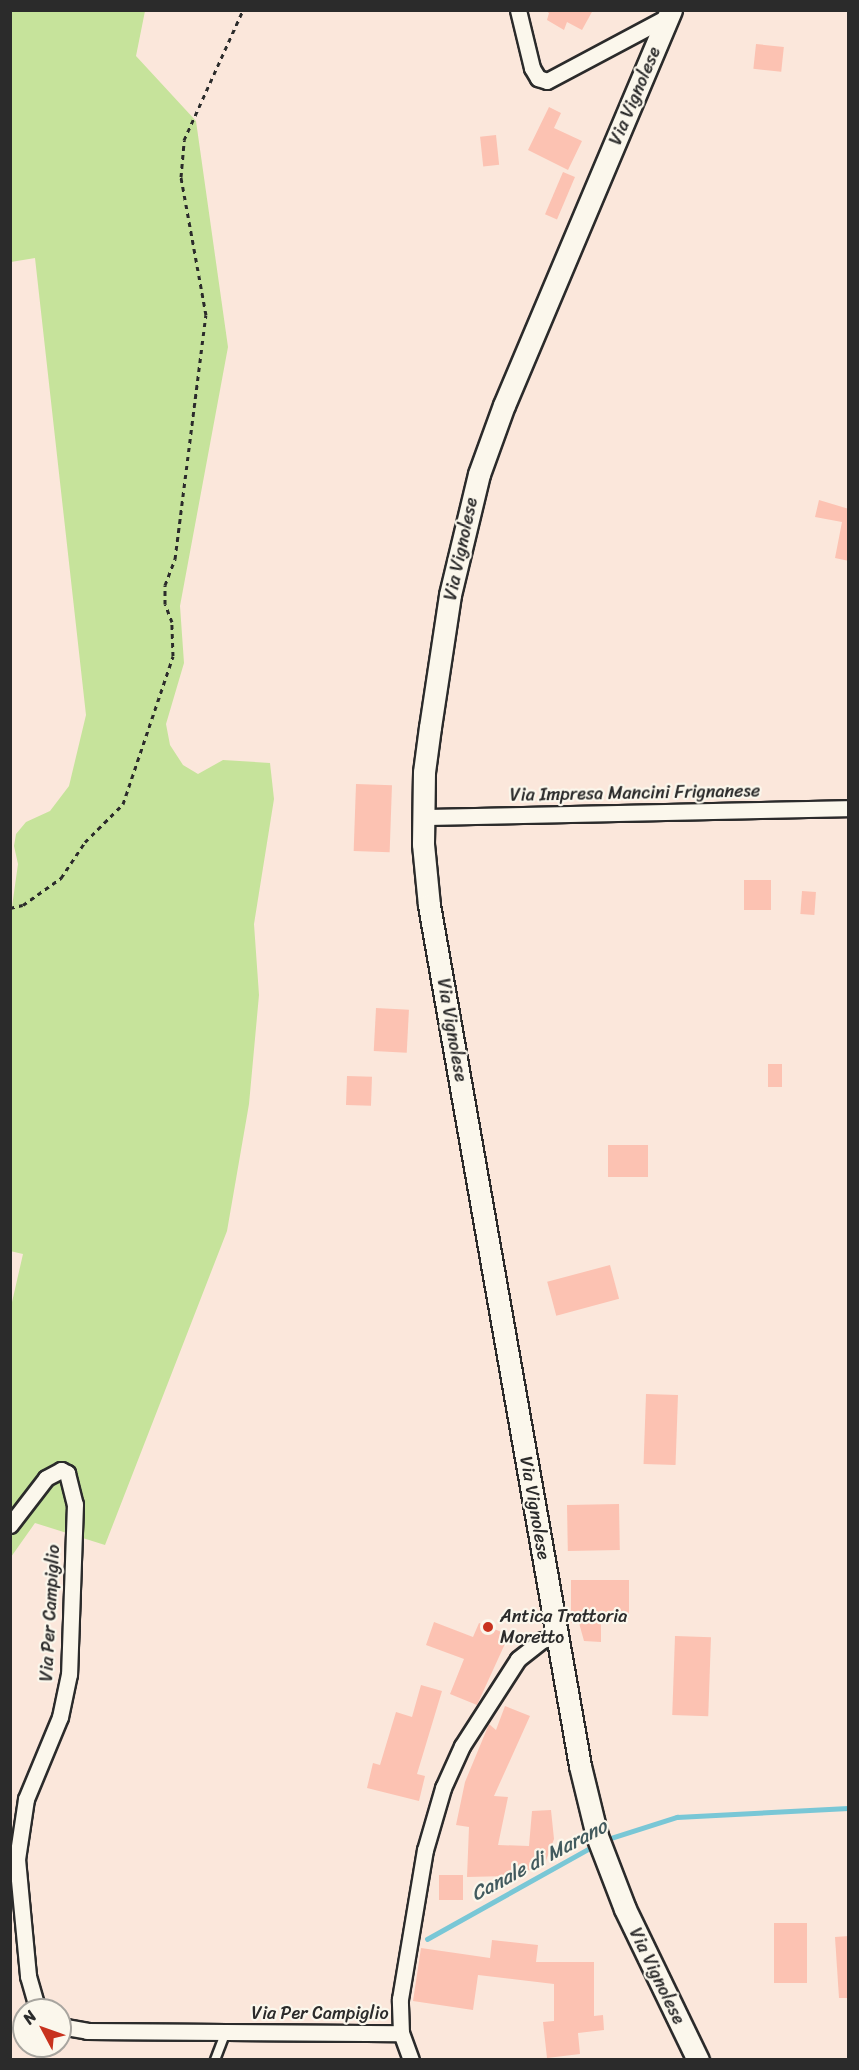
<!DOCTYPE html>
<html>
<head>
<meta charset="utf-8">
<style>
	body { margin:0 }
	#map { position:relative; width:859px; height:2070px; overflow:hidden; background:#fbe7db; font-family:Sriracha,sans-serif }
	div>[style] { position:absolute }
	.green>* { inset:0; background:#c6e39b }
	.stream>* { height:4.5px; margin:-2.25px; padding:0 2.25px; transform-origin:2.25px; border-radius:2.25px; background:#79c7d6 }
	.building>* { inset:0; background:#fcc2b2; transform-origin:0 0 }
	.path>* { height:3px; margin-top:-1.5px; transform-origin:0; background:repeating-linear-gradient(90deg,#2b2b2b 0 4.5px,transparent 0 9px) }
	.roads { filter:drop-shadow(2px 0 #2b2b2b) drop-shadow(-2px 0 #2b2b2b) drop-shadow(0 2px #2b2b2b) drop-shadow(0 -2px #2b2b2b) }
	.lane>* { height:8px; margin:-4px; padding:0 4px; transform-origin:4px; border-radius:4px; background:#fbf7ec }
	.street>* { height:15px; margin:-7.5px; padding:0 7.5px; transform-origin:7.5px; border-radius:7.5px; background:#fbf7ec }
	.secondary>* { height:21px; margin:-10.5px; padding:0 10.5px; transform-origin:10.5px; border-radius:10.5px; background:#fbf7ec }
	.dots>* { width:16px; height:16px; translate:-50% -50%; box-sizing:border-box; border:3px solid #fbf7ec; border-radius:50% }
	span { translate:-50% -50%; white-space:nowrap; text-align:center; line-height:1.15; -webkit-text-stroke:4.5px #fbf7ec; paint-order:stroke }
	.street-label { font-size:18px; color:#2b2b2b }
	.poi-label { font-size:18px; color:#2b2b2b }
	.left { translate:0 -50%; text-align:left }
	.water-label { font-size:20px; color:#425a5e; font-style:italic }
	.frame { position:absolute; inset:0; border:12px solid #2b2b2b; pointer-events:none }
	.north { position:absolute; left:12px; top:1998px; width:60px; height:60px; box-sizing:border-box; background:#fbf7ec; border:2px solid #a8a59f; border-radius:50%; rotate:311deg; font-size:16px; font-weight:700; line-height:24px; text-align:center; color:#2b2b2b }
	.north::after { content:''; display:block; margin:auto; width:21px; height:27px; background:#c8321e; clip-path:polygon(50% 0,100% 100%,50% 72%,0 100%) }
</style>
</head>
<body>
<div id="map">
	<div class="green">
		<i style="clip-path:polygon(11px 11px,145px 11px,136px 56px,196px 121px,228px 347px,180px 606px,184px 663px,166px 724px,170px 745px,183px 765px,198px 774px,223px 760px,270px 763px,274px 799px,254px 924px,259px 995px,249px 1104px,227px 1231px,105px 1545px,35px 1523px,11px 1557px,10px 1311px,23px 1254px,10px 1251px,10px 921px,18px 864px,14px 846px,16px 834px,26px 822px,50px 811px,69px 786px,86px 715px,35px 258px,11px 262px)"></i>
	</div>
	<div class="stream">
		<i style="left:605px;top:1840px;width:76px;rotate:-17.7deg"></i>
		<i style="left:677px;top:1817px;width:171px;rotate:-3deg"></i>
		<i style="left:427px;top:1939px;width:193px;rotate:-29.2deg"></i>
	</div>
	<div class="building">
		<i style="clip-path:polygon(545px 10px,593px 10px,582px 30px,567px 22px,564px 30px,547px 20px,549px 13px)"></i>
		<i style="left:756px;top:44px;width:28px;height:25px;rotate:6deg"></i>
		<i style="clip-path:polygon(549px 107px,561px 113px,554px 128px,582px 141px,568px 170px,528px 150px)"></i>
		<i style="left:496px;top:135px;width:30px;height:16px;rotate:84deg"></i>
		<i style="left:563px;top:172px;width:13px;height:46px;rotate:23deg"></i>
		<i style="clip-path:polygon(819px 500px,849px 509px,849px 561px,835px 558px,842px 522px,815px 517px)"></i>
		<i style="left:356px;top:784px;width:36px;height:67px;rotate:2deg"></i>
		<i style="left:744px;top:880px;width:27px;height:30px"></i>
		<i style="left:802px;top:891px;width:14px;height:23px;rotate:4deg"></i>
		<i style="left:376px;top:1008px;width:33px;height:43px;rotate:3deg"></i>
		<i style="left:768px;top:1064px;width:14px;height:23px"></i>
		<i style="left:347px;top:1076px;width:25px;height:29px;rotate:2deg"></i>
		<i style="left:608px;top:1145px;width:40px;height:32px"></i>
		<i style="left:610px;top:1265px;width:35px;height:65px;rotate:75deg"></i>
		<i style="left:646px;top:1394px;width:32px;height:70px;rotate:2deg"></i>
		<i style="left:619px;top:1504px;width:46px;height:52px;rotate:89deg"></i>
		<i style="clip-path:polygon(571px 1580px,629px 1580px,629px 1619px,601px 1619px,601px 1642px,584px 1641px,579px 1623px,571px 1623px)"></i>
		<i style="clip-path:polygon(434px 1622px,473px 1637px,479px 1623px,509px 1635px,477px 1705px,450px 1694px,464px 1659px,426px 1645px)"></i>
		<i style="left:675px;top:1636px;width:36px;height:79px;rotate:2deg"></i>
		<i style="clip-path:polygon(421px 1685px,442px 1691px,417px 1774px,425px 1776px,419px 1801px,367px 1788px,373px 1763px,380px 1765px,396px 1712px,412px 1717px)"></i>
		<i style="clip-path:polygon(505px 1706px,530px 1716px,494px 1796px,508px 1797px,498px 1845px,529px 1846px,532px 1811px,551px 1810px,554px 1839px,544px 1866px,508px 1876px,467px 1877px,469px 1827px,456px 1825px,465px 1782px,489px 1724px,496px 1730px)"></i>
		<i style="left:439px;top:1875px;width:24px;height:25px"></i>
		<i style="left:774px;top:1923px;width:33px;height:60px"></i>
		<i style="clip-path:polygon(849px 1936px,849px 1998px,839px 1998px,835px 1937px)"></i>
		<i style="clip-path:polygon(492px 1940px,538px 1945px,536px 1962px,594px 1962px,594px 2016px,603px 2015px,604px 2030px,578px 2033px,580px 2054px,547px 2058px,543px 2022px,554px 2021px,554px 1984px,478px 1975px,473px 2010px,413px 2001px,421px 1948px,490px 1958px)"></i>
	</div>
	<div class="path">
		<i style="left:10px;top:908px;width:13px;rotate:-13deg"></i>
		<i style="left:23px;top:905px;width:47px;rotate:-35.4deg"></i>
		<i style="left:61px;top:878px;width:43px;rotate:-56.3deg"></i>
		<i style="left:85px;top:842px;width:54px;rotate:-45deg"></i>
		<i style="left:123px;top:804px;width:156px;rotate:-71.3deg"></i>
		<i style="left:173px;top:656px;width:34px;rotate:-92deg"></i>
		<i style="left:172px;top:622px;width:19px;rotate:-111deg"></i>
		<i style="left:165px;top:604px;width:19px;rotate:-90deg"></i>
		<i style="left:165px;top:585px;width:28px;rotate:-69deg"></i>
		<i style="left:175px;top:559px;width:246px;rotate:-82.8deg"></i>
		<i style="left:206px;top:315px;width:140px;rotate:-100.3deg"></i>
		<i style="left:181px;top:177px;width:37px;rotate:-85deg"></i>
		<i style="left:184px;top:140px;width:143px;rotate:-65.6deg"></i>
	</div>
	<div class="roads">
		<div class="lane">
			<i style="left:215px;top:2060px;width:30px;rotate:-69deg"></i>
		</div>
		<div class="street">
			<i style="left:518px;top:10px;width:60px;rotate:76.4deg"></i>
			<i style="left:532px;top:68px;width:12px;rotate:59deg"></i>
			<i style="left:538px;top:78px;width:9px;rotate:18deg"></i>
			<i style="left:547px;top:81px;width:138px;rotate:-28deg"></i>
			<i style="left:423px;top:817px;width:425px;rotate:-1.2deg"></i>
			<i style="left:10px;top:1525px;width:59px;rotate:-52.5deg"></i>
			<i style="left:46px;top:1478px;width:17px;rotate:-28deg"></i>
			<i style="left:61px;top:1470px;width:7px;rotate:27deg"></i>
			<i style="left:67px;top:1473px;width:32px;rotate:76deg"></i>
			<i style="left:75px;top:1504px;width:170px;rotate:92deg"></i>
			<i style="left:69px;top:1674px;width:44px;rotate:101.8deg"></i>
			<i style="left:60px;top:1717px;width:89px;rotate:112.5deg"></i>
			<i style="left:26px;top:1799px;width:61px;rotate:98.5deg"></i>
			<i style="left:17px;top:1859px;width:118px;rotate:84.6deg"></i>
			<i style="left:28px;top:1976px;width:35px;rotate:74deg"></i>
			<i style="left:60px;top:2026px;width:27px;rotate:10deg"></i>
			<i style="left:87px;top:2031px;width:314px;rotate:0.4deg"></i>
			<i style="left:411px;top:2060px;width:29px;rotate:-110deg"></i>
			<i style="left:401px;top:2033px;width:34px;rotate:-92deg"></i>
			<i style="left:400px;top:1999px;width:151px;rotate:-80.5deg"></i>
			<i style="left:425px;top:1850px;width:65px;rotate:-73.8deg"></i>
			<i style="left:443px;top:1788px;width:46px;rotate:-65.7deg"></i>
			<i style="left:462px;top:1746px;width:103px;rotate:-57.2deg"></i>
			<i style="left:518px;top:1659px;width:31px;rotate:-38deg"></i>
			<i style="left:542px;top:1640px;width:16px;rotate:-11deg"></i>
		</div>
		<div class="secondary">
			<i style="left:671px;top:10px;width:429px;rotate:112.9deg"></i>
			<i style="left:504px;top:405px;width:73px;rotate:109.9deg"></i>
			<i style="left:479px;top:474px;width:124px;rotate:103.5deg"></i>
			<i style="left:450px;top:595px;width:134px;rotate:98.6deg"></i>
			<i style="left:430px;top:727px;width:45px;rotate:97.6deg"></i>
			<i style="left:424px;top:772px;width:72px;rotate:90.8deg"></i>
			<i style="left:423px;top:844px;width:61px;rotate:84.4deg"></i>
			<i style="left:429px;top:905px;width:874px;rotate:80.05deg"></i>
			<i style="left:580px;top:1766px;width:72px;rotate:76.3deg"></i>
			<i style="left:597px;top:1836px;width:78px;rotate:69deg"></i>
			<i style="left:625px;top:1909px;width:168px;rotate:64.2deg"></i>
		</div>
	</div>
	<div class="dots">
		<i style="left:488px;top:1627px;background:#c8321e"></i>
	</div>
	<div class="street-label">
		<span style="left:635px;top:96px;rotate:-67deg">Via Vignolese</span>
		<span style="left:461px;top:549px;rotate:-78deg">Via Vignolese</span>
		<span style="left:635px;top:793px;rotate:-1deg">Via Impresa Mancini Frignanese</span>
		<span style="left:452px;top:1030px;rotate:80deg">Via Vignolese</span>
		<span style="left:535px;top:1508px;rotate:80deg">Via Vignolese</span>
		<span style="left:50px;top:1613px;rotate:-87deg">Via Per Campiglio</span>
		<span style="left:657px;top:1976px;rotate:64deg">Via Vignolese</span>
		<span style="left:320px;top:2013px">Via Per Campiglio</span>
	</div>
	<div class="poi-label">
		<span class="left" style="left:500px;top:1627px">Antica Trattoria<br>Moretto</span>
	</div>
	<div class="water-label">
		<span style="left:539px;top:1860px;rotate:-28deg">Canale di Marano</span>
	</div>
	<div class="frame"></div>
	<div class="north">N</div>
</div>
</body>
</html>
